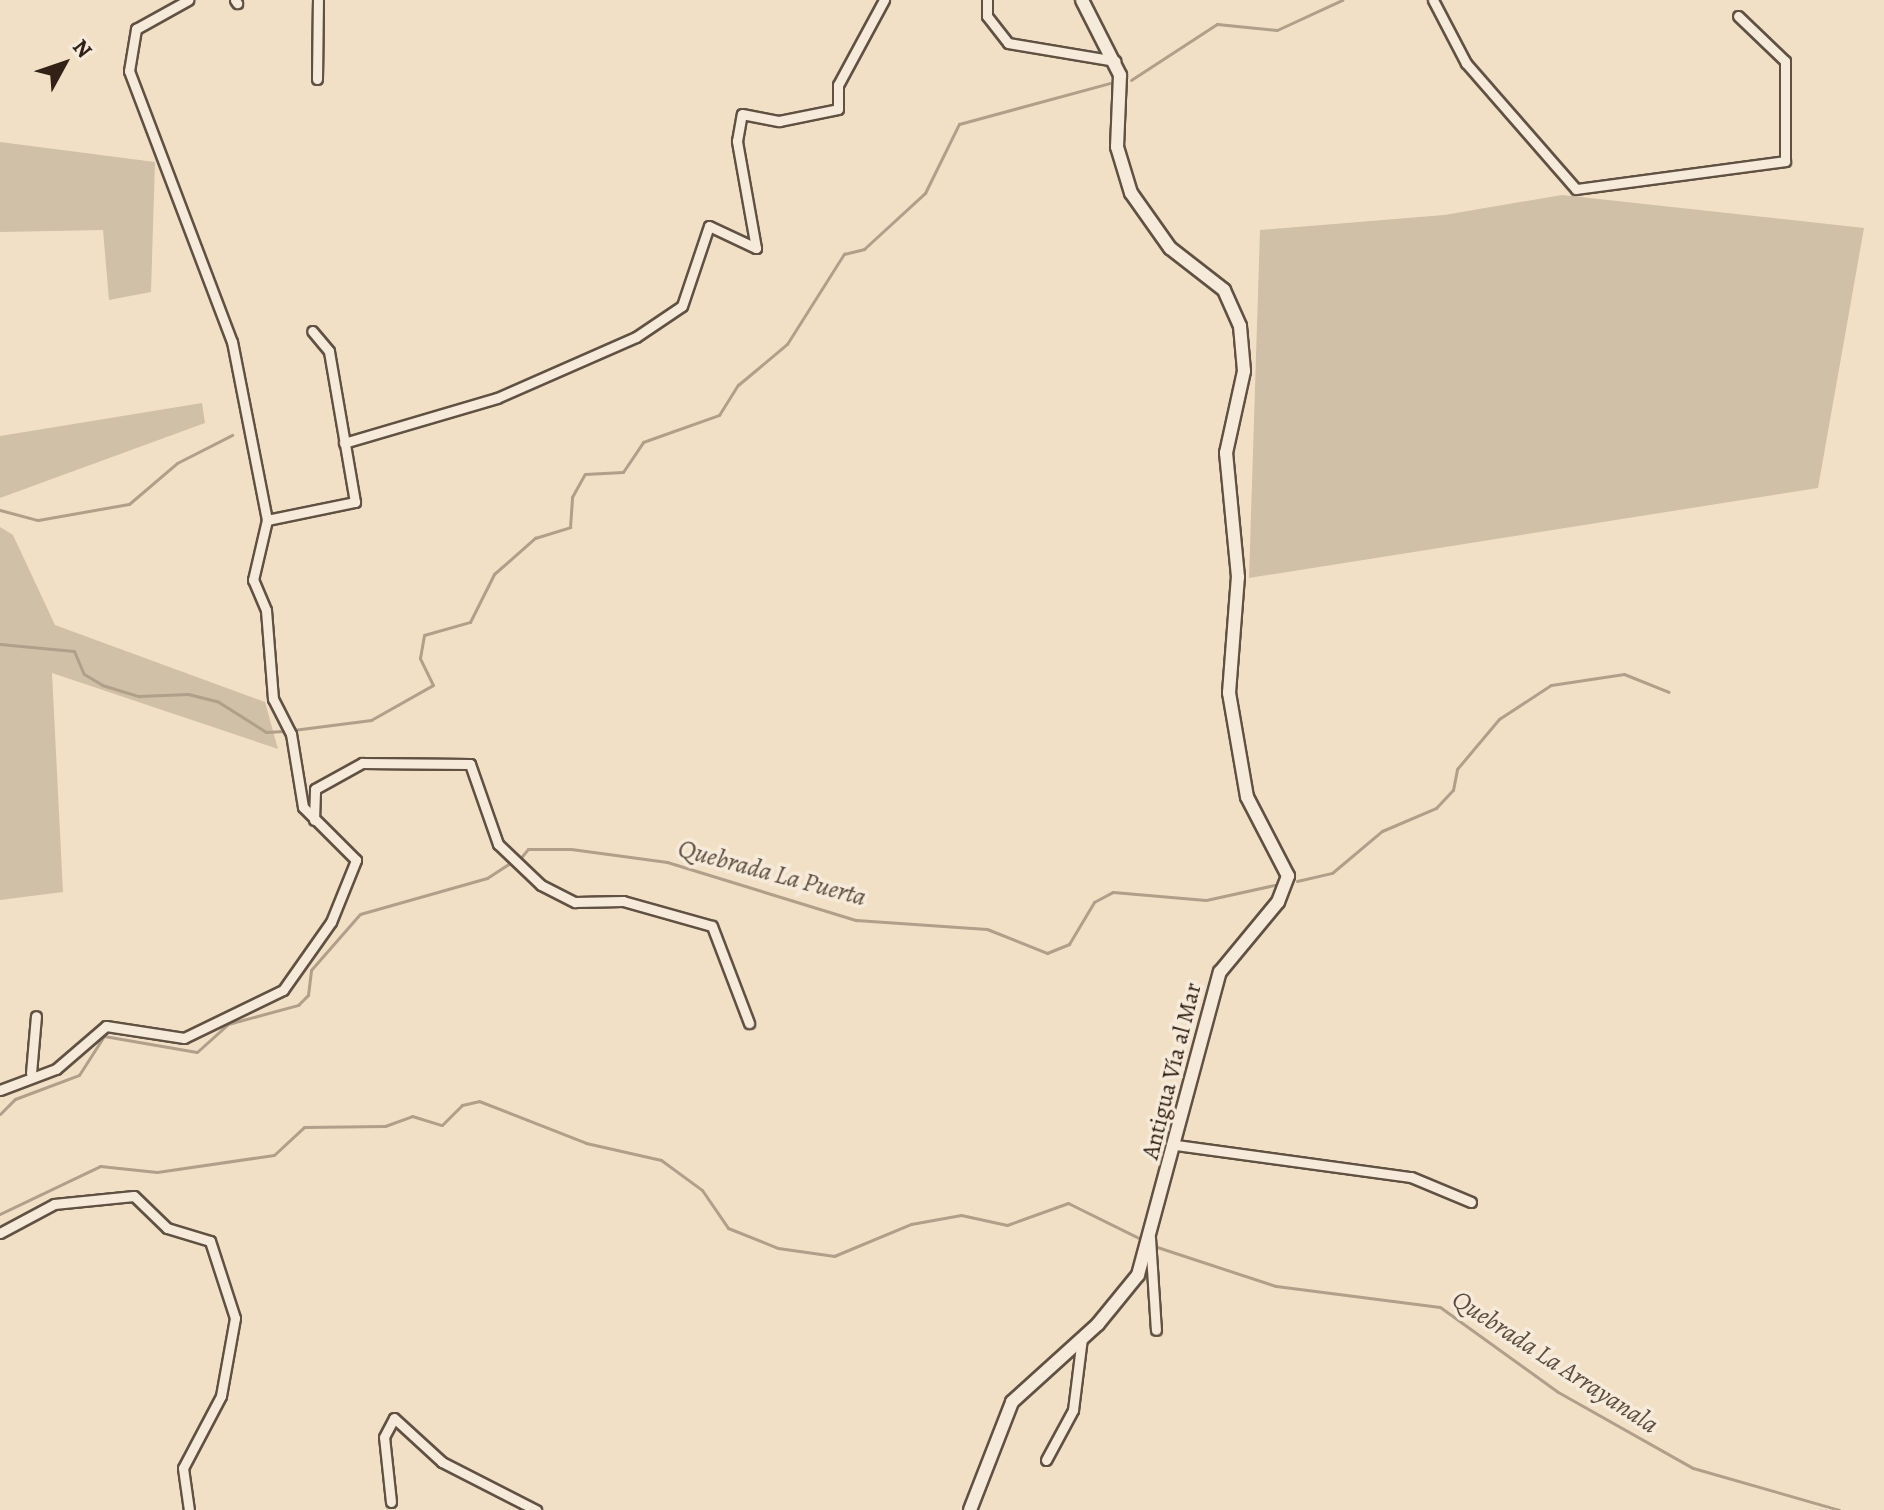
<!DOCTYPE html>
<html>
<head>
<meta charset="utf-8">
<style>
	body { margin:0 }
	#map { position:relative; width:1884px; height:1510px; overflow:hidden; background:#f1e0c6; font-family:Alegreya,serif }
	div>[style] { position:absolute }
	.green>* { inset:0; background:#d0c0a8 }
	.stream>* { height:3px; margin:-1.5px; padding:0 1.5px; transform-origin:1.5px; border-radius:1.5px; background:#b09f8a }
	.roads { filter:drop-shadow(2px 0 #615143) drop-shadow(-2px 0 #615143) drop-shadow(0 2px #615143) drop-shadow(0 -2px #615143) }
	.street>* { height:9px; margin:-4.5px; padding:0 4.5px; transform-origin:4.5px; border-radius:4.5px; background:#f6ebda }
	.secondary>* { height:12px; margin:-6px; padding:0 6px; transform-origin:6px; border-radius:6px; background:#f6ebda }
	span { translate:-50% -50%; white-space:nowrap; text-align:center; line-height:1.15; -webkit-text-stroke:7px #f6ebda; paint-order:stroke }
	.street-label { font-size:24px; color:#312117 }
	.water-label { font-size:26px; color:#5d4d3f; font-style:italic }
	.north { position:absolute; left:24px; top:24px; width:80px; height:80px; -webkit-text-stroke:6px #f6ebda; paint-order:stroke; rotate:50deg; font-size:22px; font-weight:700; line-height:32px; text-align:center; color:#312117 }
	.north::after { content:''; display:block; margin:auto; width:28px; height:36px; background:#312117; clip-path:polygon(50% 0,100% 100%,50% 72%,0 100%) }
</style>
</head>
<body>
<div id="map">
	<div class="green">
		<i style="clip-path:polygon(0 142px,155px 162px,151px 292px,109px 300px,103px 230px,0 232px)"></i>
		<i style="clip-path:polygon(1562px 195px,1864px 228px,1818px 488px,1249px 578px,1260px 230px,1444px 215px)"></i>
		<i style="clip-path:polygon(202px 403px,205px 423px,0 498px,0 436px)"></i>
		<i style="clip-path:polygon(0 527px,13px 535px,55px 625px,265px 702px,278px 749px,52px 673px,63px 892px,0 900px)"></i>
	</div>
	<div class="stream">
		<i style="left:1131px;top:80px;width:103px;rotate:-33.1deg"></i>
		<i style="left:1217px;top:24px;width:60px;rotate:5.7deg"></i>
		<i style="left:1277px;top:30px;width:72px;rotate:-24.8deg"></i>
		<i style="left:0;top:510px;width:39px;rotate:15deg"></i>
		<i style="left:38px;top:520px;width:92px;rotate:-10deg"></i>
		<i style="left:129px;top:504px;width:63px;rotate:-40.5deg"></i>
		<i style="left:177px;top:463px;width:62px;rotate:-27deg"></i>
		<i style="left:0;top:644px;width:74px;rotate:5.4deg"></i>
		<i style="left:74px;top:651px;width:25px;rotate:67deg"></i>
		<i style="left:84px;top:674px;width:21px;rotate:31deg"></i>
		<i style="left:102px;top:685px;width:39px;rotate:17deg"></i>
		<i style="left:139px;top:696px;width:49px;rotate:-2.3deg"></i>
		<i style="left:188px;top:694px;width:30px;rotate:14deg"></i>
		<i style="left:217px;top:701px;width:58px;rotate:32.3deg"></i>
		<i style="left:266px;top:732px;width:22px;rotate:-3deg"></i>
		<i style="left:293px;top:730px;width:79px;rotate:-7.3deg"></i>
		<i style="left:371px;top:720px;width:71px;rotate:-29.4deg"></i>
		<i style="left:433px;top:685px;width:30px;rotate:-116deg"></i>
		<i style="left:420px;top:658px;width:23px;rotate:-80deg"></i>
		<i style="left:424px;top:635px;width:48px;rotate:-15.8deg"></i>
		<i style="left:470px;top:622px;width:54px;rotate:-63.4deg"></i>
		<i style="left:494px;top:574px;width:55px;rotate:-41.3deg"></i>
		<i style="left:535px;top:538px;width:37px;rotate:-17deg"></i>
		<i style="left:570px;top:527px;width:30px;rotate:-86deg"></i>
		<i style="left:572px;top:497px;width:26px;rotate:-61deg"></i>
		<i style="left:585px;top:474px;width:38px;rotate:-3deg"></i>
		<i style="left:623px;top:472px;width:36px;rotate:-56deg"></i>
		<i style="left:643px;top:442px;width:81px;rotate:-19.6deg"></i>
		<i style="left:719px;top:415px;width:36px;rotate:-58deg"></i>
		<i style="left:738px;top:385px;width:64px;rotate:-39.9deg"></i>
		<i style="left:787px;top:344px;width:107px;rotate:-57.7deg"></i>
		<i style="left:844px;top:254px;width:21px;rotate:-14deg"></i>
		<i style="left:864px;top:249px;width:83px;rotate:-42.6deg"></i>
		<i style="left:925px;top:193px;width:77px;rotate:-63.8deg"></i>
		<i style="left:959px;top:124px;width:156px;rotate:-15.2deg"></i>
		<i style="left:519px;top:860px;width:14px;rotate:-51deg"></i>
		<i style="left:528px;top:849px;width:43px"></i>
		<i style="left:571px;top:849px;width:97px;rotate:7.7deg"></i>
		<i style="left:667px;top:862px;width:198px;rotate:17.1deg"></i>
		<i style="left:856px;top:920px;width:131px;rotate:3.9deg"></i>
		<i style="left:987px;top:929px;width:65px;rotate:21.8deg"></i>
		<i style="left:1047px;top:953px;width:24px;rotate:-22deg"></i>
		<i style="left:1069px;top:944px;width:49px;rotate:-59.2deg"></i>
		<i style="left:1094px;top:902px;width:21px;rotate:-28deg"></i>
		<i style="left:1113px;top:892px;width:93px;rotate:4.9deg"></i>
		<i style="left:1206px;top:900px;width:75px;rotate:-12.4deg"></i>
		<i style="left:1297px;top:881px;width:36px;rotate:-13deg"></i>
		<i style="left:1332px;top:873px;width:65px;rotate:-40deg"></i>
		<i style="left:1382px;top:831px;width:59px;rotate:-23.1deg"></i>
		<i style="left:1436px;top:808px;width:25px;rotate:-47deg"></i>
		<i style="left:1453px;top:790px;width:21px;rotate:-79deg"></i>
		<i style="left:1457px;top:769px;width:65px;rotate:-50deg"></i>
		<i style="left:1499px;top:719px;width:62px;rotate:-33.2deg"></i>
		<i style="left:1551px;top:685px;width:74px;rotate:-8.6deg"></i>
		<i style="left:1624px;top:674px;width:48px;rotate:21.8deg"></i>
		<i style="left:0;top:1114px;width:21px;rotate:-45deg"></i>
		<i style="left:15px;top:1099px;width:68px;rotate:-20.6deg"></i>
		<i style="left:79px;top:1075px;width:46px;rotate:-57.3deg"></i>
		<i style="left:104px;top:1036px;width:94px;rotate:9.8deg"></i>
		<i style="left:197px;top:1052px;width:42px;rotate:-42.1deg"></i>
		<i style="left:228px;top:1024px;width:73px;rotate:-15.2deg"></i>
		<i style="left:298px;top:1005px;width:14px;rotate:-45deg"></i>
		<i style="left:308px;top:995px;width:25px;rotate:-83deg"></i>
		<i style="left:311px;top:970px;width:74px;rotate:-48.8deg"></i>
		<i style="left:360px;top:914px;width:132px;rotate:-15.8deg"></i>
		<i style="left:487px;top:878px;width:30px;rotate:-33deg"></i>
		<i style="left:0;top:1214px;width:111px;rotate:-25.6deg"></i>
		<i style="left:100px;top:1166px;width:57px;rotate:6deg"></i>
		<i style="left:157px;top:1172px;width:118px;rotate:-8.3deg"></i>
		<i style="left:274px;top:1155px;width:41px;rotate:-43deg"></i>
		<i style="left:304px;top:1127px;width:81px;rotate:-0.7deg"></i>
		<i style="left:385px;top:1126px;width:29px;rotate:-20deg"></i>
		<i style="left:412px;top:1116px;width:31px;rotate:17deg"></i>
		<i style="left:442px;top:1125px;width:28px;rotate:-45deg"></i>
		<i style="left:462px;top:1105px;width:17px;rotate:-13deg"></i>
		<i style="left:479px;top:1101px;width:115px;rotate:21.4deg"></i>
		<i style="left:586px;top:1143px;width:77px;rotate:12.8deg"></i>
		<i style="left:661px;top:1160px;width:51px;rotate:36.2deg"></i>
		<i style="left:702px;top:1190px;width:46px;rotate:55.6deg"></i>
		<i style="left:728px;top:1228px;width:54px;rotate:21.8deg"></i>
		<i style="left:778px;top:1248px;width:57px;rotate:8.1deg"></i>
		<i style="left:834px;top:1256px;width:83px;rotate:-22.6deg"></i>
		<i style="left:911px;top:1224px;width:51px;rotate:-10.2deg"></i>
		<i style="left:961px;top:1215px;width:47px;rotate:12.3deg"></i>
		<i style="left:1007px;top:1225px;width:65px;rotate:-19.8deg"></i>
		<i style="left:1068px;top:1203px;width:81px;rotate:26.3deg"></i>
		<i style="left:1154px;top:1246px;width:128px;rotate:18.2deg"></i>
		<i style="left:1276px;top:1286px;width:165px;rotate:7.3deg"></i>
		<i style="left:1440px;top:1307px;width:145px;rotate:35.8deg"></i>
		<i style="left:1558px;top:1392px;width:155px;rotate:29.4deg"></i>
		<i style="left:1693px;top:1468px;width:152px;rotate:16deg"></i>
	</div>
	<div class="roads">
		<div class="street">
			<i style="left:235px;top:0;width:4px;rotate:56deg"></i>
			<i style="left:987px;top:0;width:16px;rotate:90deg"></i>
			<i style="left:987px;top:16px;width:34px;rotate:52deg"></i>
			<i style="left:1008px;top:43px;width:109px;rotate:9.5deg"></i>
			<i style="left:1433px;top:0;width:71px;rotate:62.4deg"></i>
			<i style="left:1466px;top:63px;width:167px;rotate:48.9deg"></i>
			<i style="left:1576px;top:189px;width:211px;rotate:-7.6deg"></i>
			<i style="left:1785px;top:161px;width:100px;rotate:-90deg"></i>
			<i style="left:1785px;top:61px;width:65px;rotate:-136.2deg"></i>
			<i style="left:317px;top:79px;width:79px;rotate:-89.3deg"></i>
			<i style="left:344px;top:443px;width:159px;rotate:-16.4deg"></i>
			<i style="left:497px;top:398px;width:152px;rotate:-23.7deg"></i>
			<i style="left:636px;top:337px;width:55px;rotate:-34deg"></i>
			<i style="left:682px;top:306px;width:84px;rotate:-71.4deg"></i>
			<i style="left:709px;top:226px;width:52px;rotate:25.1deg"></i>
			<i style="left:756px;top:248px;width:109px;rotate:-100.1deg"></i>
			<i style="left:737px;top:141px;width:27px;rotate:-80deg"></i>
			<i style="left:742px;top:114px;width:38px;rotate:11deg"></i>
			<i style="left:779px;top:121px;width:60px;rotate:-11.5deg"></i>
			<i style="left:838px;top:109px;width:24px;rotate:-90deg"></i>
			<i style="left:838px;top:85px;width:97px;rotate:-61.6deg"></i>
			<i style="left:267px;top:520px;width:90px;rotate:-11.6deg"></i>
			<i style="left:355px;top:502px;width:153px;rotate:-99.8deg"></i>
			<i style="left:329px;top:351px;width:26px;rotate:-130deg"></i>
			<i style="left:314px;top:820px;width:31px;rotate:-88deg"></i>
			<i style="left:315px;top:789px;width:54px;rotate:-29deg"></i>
			<i style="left:362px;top:763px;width:108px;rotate:0.5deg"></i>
			<i style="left:470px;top:764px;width:85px;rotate:70.7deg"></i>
			<i style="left:498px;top:844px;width:59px;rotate:43.6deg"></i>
			<i style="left:541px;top:885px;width:38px;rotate:27deg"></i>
			<i style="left:575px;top:902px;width:48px;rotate:-1.2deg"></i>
			<i style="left:623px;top:901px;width:92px;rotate:15.7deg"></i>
			<i style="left:712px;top:926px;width:104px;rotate:69.1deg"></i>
			<i style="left:31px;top:1073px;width:57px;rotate:-85deg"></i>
			<i style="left:0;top:1090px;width:60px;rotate:-20.6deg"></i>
			<i style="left:56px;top:1069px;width:66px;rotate:-40.7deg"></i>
			<i style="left:106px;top:1026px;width:79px;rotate:8.7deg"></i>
			<i style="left:184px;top:1038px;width:110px;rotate:-25.9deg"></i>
			<i style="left:283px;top:990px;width:83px;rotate:-54.8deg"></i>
			<i style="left:331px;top:922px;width:67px;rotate:-68deg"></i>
			<i style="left:356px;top:860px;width:75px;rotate:-135deg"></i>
			<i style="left:303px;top:807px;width:74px;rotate:-99.3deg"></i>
			<i style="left:291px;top:734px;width:39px;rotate:-117deg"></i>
			<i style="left:273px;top:699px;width:89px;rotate:-94.5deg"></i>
			<i style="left:266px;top:610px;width:33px;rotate:-113deg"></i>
			<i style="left:253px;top:580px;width:62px;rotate:-76.9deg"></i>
			<i style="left:267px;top:520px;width:181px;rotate:-101.1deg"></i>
			<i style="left:232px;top:342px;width:290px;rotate:-110.8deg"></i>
			<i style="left:129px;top:71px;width:43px;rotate:-80.5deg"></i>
			<i style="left:136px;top:29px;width:60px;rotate:-29.1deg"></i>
			<i style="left:1176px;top:1145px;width:237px;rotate:7.8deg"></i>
			<i style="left:1411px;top:1177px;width:65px;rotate:22.6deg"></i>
			<i style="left:0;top:1233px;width:61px;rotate:-28.2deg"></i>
			<i style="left:54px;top:1204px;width:80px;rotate:-5.7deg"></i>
			<i style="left:134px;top:1196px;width:46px;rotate:44.1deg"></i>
			<i style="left:167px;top:1228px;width:45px;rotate:16.8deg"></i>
			<i style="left:210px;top:1241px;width:81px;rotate:72deg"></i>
			<i style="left:235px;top:1318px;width:79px;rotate:100.2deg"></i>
			<i style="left:221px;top:1396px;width:81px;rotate:117.8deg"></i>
			<i style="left:183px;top:1468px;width:42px;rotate:81.9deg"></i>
			<i style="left:1150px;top:1238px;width:92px;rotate:86.3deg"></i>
			<i style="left:1046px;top:1460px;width:57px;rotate:-61.6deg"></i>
			<i style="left:1073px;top:1410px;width:73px;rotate:-82.9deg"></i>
			<i style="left:391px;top:1502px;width:65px;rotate:-96.1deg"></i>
			<i style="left:384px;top:1437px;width:21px;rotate:-62deg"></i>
			<i style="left:394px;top:1418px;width:65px;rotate:42.5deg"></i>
			<i style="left:442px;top:1462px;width:106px;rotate:27.1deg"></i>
		</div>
		<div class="secondary">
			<i style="left:970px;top:1510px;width:116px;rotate:-68.7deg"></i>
			<i style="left:1012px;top:1402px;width:116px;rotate:-42.2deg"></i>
			<i style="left:1098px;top:1324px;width:63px;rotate:-50.8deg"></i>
			<i style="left:1138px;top:1275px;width:314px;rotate:-74.9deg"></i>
			<i style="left:1220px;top:972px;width:91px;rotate:-50.4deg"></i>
			<i style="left:1278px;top:902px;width:28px;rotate:-69deg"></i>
			<i style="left:1288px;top:876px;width:89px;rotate:-117.4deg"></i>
			<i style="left:1247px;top:797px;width:106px;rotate:-99.8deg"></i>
			<i style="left:1229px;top:693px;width:116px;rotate:-85.6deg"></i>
			<i style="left:1238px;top:577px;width:125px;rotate:-95.5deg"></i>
			<i style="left:1226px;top:453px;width:84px;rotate:-77.6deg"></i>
			<i style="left:1244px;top:371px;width:45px;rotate:-95.1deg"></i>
			<i style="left:1240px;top:326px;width:39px;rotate:-114deg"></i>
			<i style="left:1224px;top:290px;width:68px;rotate:-142.1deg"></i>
			<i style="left:1170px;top:248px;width:67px;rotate:-125.3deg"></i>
			<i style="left:1131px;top:193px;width:48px;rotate:-106.9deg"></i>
			<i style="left:1117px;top:147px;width:72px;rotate:-87.6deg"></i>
			<i style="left:1120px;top:75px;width:84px;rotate:-116.9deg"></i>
		</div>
	</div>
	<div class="street-label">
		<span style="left:1172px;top:1071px;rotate:-76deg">Antigua Vía al Mar</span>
	</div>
	<div class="water-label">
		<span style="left:772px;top:873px;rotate:15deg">Quebrada La Puerta</span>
		<span style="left:1555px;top:1362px;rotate:33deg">Quebrada La Arrayanala</span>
	</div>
	<div class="north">N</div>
</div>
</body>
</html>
